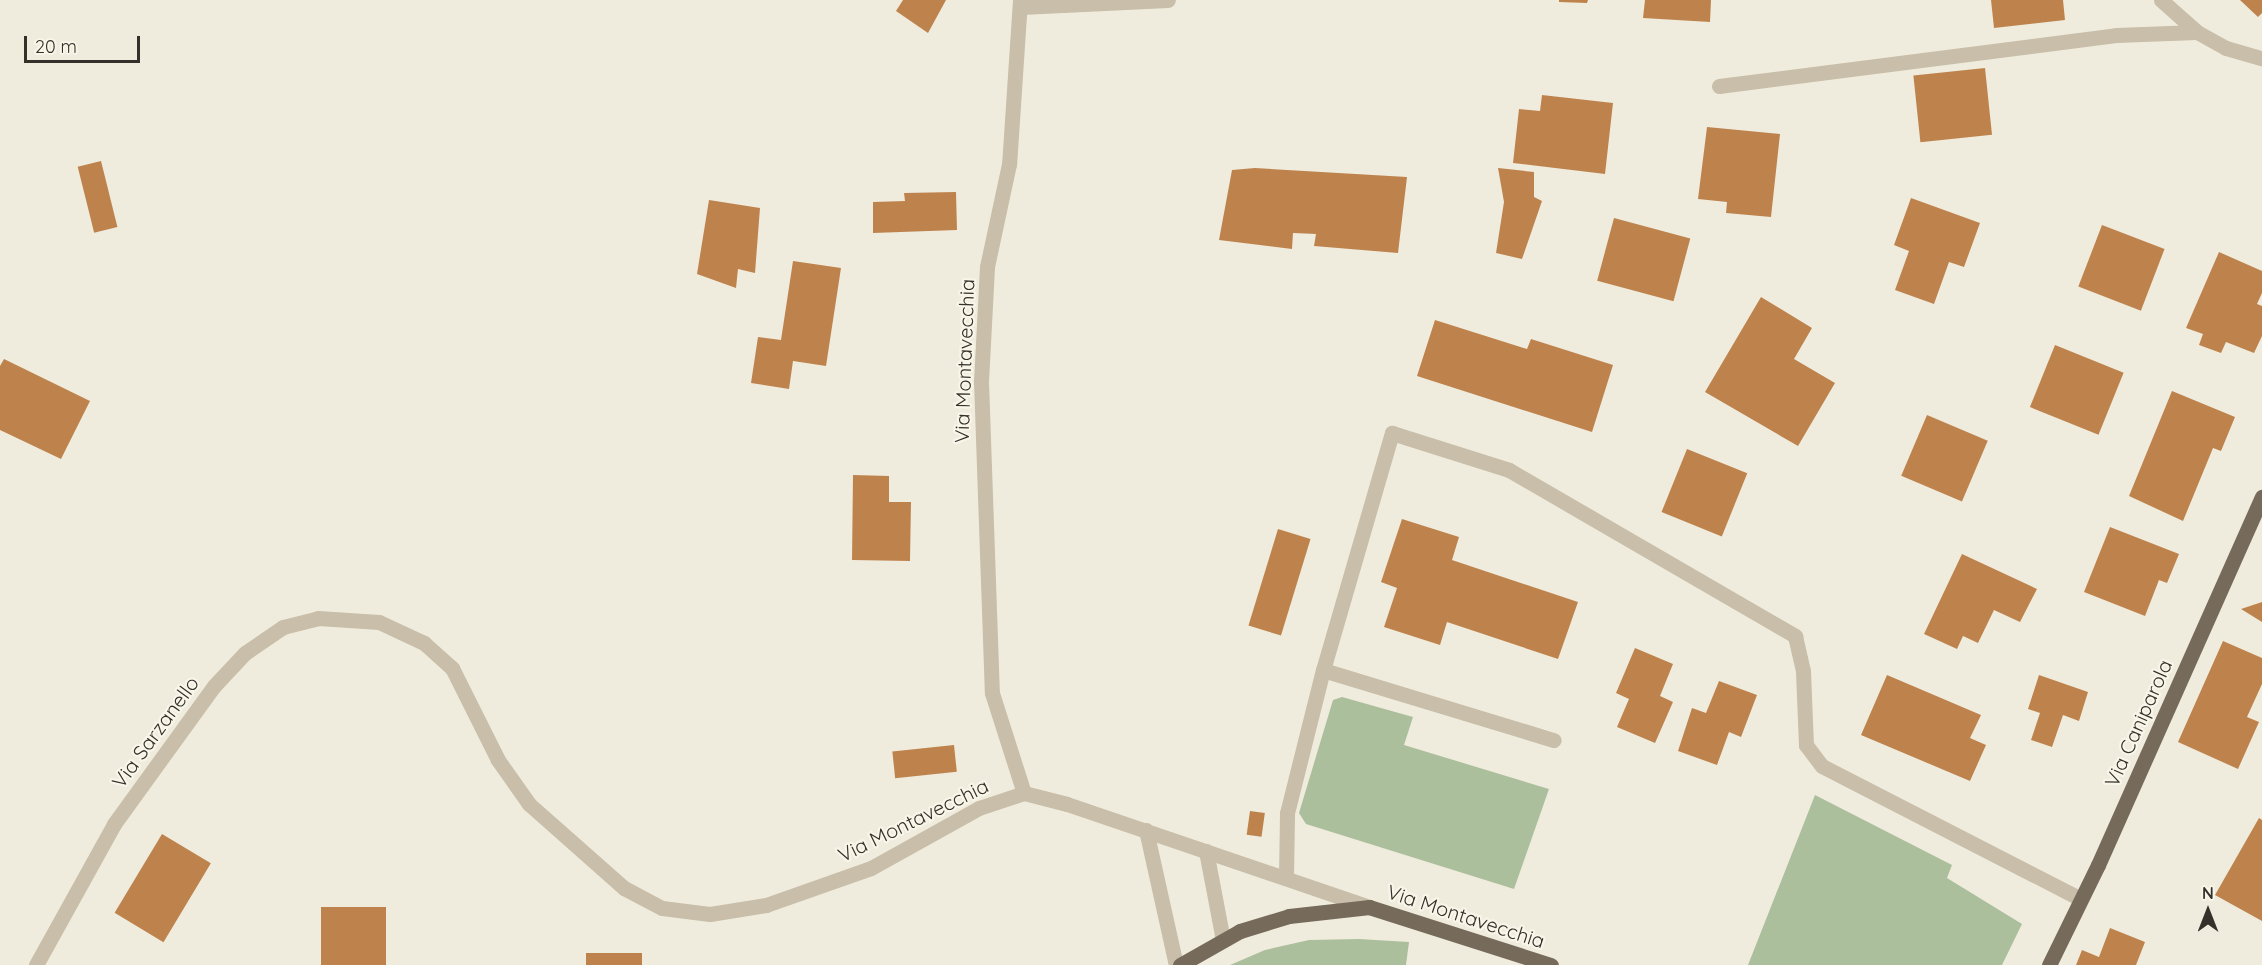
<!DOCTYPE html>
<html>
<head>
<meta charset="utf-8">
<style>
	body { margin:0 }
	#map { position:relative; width:2262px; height:965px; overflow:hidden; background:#f0ecdd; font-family:Quicksand,sans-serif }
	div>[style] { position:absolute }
	.green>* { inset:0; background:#acbf9d }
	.building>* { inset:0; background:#be834d; transform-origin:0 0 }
	.lane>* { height:15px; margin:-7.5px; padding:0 7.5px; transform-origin:7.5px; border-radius:7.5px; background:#c8bea9 }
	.street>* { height:15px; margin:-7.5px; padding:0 7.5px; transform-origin:7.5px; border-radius:7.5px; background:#c8bea9 }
	.primary>* { height:15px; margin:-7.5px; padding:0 7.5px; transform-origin:7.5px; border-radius:7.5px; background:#766a5b }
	span { translate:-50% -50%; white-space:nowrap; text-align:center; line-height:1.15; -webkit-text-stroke:4.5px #f8f5e9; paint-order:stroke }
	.street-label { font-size:20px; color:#353029 }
	.north { position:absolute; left:2178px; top:881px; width:60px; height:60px; -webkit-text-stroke:4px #f8f5e9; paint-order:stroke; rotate:0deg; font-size:16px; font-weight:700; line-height:24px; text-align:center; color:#353029 }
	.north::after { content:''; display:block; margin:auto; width:21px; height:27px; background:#353029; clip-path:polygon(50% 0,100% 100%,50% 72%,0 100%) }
	.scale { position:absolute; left:24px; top:36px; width:116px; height:27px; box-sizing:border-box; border:3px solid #353029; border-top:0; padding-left:8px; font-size:18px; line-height:21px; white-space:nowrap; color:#353029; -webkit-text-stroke:4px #f8f5e9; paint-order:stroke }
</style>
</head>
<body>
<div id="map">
	<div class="green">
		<i style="clip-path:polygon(1342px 697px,1413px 717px,1404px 745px,1549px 789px,1514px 889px,1306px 824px,1299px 813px,1333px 700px)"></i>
		<i style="clip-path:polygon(1815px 795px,1952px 865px,1947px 878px,2022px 924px,2002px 965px,1748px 965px)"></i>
		<i style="clip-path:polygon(1359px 939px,1409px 942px,1406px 965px,1230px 965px,1265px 950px,1309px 940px)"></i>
	</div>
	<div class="building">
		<i style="clip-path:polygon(903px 0,946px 0,928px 33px,896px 11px)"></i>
		<i style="clip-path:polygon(1559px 0,1588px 0,1587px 3px,1559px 2px)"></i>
		<i style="clip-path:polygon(1645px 0,1711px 0,1710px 22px,1643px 18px)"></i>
		<i style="clip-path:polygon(1991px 0,2063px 0,2065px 20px,1994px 28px)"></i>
		<i style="clip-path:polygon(2240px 0,2262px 0,2262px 13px,2258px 17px)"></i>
		<i style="left:1985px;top:68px;width:67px;height:72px;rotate:84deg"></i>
		<i style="clip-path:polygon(1542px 95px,1613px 103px,1605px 174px,1513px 163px,1519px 109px,1540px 111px)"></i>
		<i style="clip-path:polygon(1707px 127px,1780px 134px,1771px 217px,1726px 213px,1727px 202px,1698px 199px)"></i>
		<i style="left:101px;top:161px;width:68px;height:24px;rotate:76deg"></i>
		<i style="clip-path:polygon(1255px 168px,1407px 177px,1398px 253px,1314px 246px,1316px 234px,1293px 233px,1292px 249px,1219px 240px,1232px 170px)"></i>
		<i style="clip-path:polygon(1498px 168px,1534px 172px,1534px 197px,1542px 201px,1522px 259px,1496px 253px,1504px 202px)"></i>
		<i style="clip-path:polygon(956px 192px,957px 230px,873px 233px,873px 202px,905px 201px,904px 193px)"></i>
		<i style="clip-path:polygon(1911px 198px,1980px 223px,1964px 267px,1949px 262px,1934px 304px,1895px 290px,1909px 251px,1894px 245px)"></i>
		<i style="clip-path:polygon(709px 200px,760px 208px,755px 273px,738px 269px,736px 288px,697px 274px)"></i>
		<i style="left:1614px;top:218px;width:79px;height:65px;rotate:15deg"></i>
		<i style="left:2102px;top:225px;width:67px;height:66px;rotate:21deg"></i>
		<i style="clip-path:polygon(2219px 252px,2262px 271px,2262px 293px,2257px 304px,2262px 306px,2262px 336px,2254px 353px,2226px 342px,2221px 353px,2199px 345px,2203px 334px,2186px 328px)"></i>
		<i style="clip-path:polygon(793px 261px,841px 268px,826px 366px,793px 361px,789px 389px,751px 383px,758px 337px,781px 340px)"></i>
		<i style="clip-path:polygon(1761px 297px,1812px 328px,1794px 359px,1835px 383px,1798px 446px,1705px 392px)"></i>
		<i style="clip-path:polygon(1435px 320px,1527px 349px,1531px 339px,1613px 365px,1592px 432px,1417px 376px)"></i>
		<i style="left:2055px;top:345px;width:74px;height:67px;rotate:22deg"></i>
		<i style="clip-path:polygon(4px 359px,90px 401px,61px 459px,0 430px,0 366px)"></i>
		<i style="clip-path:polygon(2172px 391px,2235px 417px,2221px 451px,2213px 448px,2183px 521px,2129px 496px)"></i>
		<i style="left:1927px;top:415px;width:66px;height:66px;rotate:23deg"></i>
		<i style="left:1687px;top:449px;width:65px;height:68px;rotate:22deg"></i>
		<i style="clip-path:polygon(853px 475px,889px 476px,889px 502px,911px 502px,910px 561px,852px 560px)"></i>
		<i style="clip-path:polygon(1402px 519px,1459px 537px,1452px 560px,1578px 602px,1558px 659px,1447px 622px,1440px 645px,1384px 627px,1397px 588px,1381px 582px)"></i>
		<i style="clip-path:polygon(2110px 527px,2179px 554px,2167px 583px,2159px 580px,2145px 616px,2084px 592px)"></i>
		<i style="left:1278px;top:529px;width:34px;height:101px;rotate:17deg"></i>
		<i style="clip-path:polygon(1962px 554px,2037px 589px,2020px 622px,1994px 610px,1978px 643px,1963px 636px,1957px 649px,1924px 634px)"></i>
		<i style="clip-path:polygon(2262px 602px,2262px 622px,2241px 609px)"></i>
		<i style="clip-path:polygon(2223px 641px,2262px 658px,2262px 684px,2247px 717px,2259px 722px,2238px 769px,2178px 742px)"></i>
		<i style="clip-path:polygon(1635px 648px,1673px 664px,1660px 696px,1673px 702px,1655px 743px,1617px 727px,1629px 699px,1616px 693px)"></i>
		<i style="clip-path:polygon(1887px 675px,1981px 715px,1970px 738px,1986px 745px,1970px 781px,1861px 735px)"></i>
		<i style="clip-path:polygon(2039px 675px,2088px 692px,2079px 721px,2063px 715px,2052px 747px,2031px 740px,2040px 713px,2028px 709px)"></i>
		<i style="clip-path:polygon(1719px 681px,1757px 695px,1741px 737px,1729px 732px,1717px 765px,1678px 751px,1692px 708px,1706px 713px)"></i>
		<i style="left:954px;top:745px;width:27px;height:62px;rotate:84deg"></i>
		<i style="left:1250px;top:811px;width:15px;height:24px;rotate:8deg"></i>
		<i style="clip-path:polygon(2259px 818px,2262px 820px,2262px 921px,2215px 895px)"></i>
		<i style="left:162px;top:834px;width:57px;height:92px;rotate:31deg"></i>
		<i style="left:386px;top:907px;width:58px;height:65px;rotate:90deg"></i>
		<i style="clip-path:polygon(2110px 928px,2145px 942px,2136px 965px,2076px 965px,2082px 950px,2099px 957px)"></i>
		<i style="left:586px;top:953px;width:56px;height:12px"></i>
	</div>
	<div class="lane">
		<i style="left:1323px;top:670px;width:247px;rotate:-73.8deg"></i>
		<i style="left:1392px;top:433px;width:123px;rotate:17.5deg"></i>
		<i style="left:1509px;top:470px;width:331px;rotate:30.1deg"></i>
		<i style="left:1795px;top:636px;width:36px;rotate:77deg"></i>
		<i style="left:1803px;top:671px;width:74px;rotate:87.7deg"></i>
		<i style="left:1806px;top:745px;width:26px;rotate:53deg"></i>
		<i style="left:1822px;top:766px;width:291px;rotate:27.2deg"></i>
		<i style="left:1286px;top:878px;width:65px;rotate:-89.1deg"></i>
		<i style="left:1287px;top:813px;width:147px;rotate:-75.9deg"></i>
		<i style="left:1323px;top:670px;width:241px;rotate:16.9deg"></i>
	</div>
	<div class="street">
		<i style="left:1020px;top:0;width:164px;rotate:93.8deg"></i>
		<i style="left:1009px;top:164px;width:105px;rotate:102.1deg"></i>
		<i style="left:987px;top:267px;width:114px;rotate:93deg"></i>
		<i style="left:981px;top:381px;width:312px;rotate:88deg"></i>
		<i style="left:992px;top:693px;width:105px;rotate:72.3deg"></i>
		<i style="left:2161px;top:0;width:48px;rotate:41.6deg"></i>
		<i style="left:1021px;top:7px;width:147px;rotate:-2.7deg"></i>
		<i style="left:1719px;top:86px;width:400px;rotate:-7.3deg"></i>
		<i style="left:2116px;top:35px;width:81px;rotate:-2.1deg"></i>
		<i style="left:2197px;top:32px;width:33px;rotate:29deg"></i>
		<i style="left:2226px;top:48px;width:37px;rotate:16deg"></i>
		<i style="left:1146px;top:830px;width:138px;rotate:77.5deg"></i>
		<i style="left:1206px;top:851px;width:91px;rotate:79.2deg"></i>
		<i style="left:36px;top:965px;width:161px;rotate:-61deg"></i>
		<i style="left:114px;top:824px;width:170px;rotate:-54.1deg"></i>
		<i style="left:214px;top:686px;width:45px;rotate:-46.8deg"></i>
		<i style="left:245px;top:653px;width:46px;rotate:-34.4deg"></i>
		<i style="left:283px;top:627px;width:36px;rotate:-14deg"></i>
		<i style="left:318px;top:618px;width:61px;rotate:3.8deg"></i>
		<i style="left:379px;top:622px;width:50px;rotate:25deg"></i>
		<i style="left:424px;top:643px;width:38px;rotate:42deg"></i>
		<i style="left:452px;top:668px;width:103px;rotate:63.4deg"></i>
		<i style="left:498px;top:760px;width:54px;rotate:54.8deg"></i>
		<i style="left:529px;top:804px;width:127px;rotate:41.5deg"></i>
		<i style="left:624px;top:888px;width:43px;rotate:27.8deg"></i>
		<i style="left:662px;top:908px;width:48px;rotate:7.1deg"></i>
		<i style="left:710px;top:914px;width:57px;rotate:-9.1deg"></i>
		<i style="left:766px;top:905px;width:111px;rotate:-19.4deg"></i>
		<i style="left:871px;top:868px;width:124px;rotate:-29.1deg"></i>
		<i style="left:979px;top:808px;width:47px;rotate:-18.4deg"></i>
		<i style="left:1024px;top:793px;width:44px;rotate:14.3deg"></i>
		<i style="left:1067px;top:804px;width:319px;rotate:18.8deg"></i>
	</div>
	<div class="primary">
		<i style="left:1180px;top:965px;width:69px;rotate:-29.5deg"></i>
		<i style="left:1240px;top:931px;width:51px;rotate:-17deg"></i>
		<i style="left:1289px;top:916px;width:81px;rotate:-6.4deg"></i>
		<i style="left:1369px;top:907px;width:191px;rotate:17.7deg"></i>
		<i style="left:2049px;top:965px;width:111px;rotate:-63.9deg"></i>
		<i style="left:2098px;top:865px;width:403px;rotate:-66deg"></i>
	</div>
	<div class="street-label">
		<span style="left:964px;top:361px;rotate:-88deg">Via Montavecchia</span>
		<span style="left:2138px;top:723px;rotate:-66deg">Via Caniparola</span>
		<span style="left:155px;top:732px;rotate:-54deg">Via Sarzanello</span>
		<span style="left:913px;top:820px;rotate:-26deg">Via Montavecchia</span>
		<span style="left:1466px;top:916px;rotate:18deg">Via Montavecchia</span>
	</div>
	<div class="north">N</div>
	<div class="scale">20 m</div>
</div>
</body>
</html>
